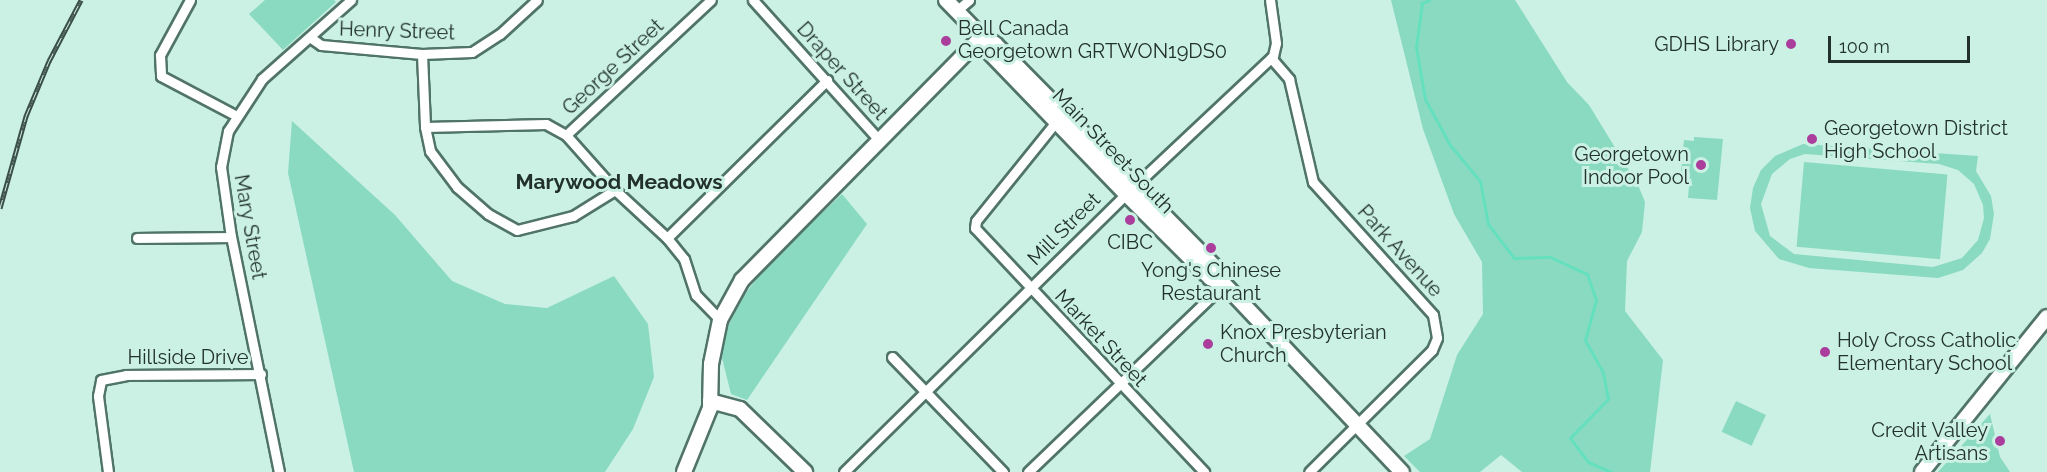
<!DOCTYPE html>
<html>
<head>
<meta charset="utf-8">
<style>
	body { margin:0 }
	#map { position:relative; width:2047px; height:472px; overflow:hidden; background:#caf1e3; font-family:Raleway,sans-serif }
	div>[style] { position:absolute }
	.green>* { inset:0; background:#8adac1; transform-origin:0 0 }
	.stream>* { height:3px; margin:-1.5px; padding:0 1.5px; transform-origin:1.5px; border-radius:1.5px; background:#65e0be }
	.roads { filter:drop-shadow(2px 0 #517468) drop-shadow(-2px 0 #517468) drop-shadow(0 2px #517468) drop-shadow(0 -2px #517468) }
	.street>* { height:9px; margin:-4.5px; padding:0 4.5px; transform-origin:4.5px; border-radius:4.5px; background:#fff }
	.secondary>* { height:14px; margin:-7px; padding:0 7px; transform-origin:7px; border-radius:7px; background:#fff }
	.rail>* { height:5px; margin-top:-2.5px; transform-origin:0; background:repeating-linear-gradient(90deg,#caf1e3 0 9px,#3b4d47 0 18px); box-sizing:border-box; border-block:2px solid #3b4d47 }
	.dots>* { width:16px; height:16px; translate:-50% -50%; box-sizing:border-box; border:3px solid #caf1e3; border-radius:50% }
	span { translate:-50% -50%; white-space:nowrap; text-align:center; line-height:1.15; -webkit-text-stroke:6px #caf1e3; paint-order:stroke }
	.poi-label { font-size:20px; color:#22312c }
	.left { translate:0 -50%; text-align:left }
	.right { translate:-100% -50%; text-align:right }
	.street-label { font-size:20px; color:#22312c }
	.neighbourhood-label { font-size:21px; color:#22312c; font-weight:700 }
	.scale { position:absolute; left:1828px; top:36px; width:142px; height:27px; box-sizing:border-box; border:3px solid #22312c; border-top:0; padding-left:8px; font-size:18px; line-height:21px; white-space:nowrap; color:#22312c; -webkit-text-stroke:4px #caf1e3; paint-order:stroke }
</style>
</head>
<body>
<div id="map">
	<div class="green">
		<i style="clip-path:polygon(265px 0,334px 0,336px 2px,283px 50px,249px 14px)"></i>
		<i style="clip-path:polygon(1391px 0,1515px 0,1567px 82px,1589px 105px,1638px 185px,1645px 202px,1642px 232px,1627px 261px,1625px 311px,1663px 360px,1650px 472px,1522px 472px,1501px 455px,1480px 472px,1420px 472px,1404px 456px,1430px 439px,1457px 355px,1483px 314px,1482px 262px,1454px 214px,1423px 129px)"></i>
		<i style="clip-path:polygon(292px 121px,395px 215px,452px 281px,505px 304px,547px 308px,614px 276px,648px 324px,654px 377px,633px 429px,605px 472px,354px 472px,288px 173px)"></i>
		<i style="clip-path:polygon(1694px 137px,1723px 139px,1717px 200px,1688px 198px,1690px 173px,1681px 172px,1684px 140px,1694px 141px)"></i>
		<i style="clip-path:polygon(evenodd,1803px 144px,1978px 156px,1976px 171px,1991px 196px,1994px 214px,1990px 239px,1982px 253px,1963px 270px,1938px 278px,1809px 268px,1779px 259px,1755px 231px,1750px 208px,1753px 188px,1761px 170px,1775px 156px,1803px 144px,1805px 154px,1939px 164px,1958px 170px,1974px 184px,1983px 205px,1984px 218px,1978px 240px,1962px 258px,1933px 267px,1794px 254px,1770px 236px,1761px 204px,1772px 174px,1790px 159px,1805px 154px)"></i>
		<i style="left:1804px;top:162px;width:144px;height:85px;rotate:5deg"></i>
		<i style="clip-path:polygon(842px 194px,867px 224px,747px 400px,731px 394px,722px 358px,725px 332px,745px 294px,768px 264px)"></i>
		<i style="left:1736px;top:401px;width:33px;height:34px;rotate:25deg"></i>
		<i style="clip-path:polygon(1990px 414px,2000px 457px,2010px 472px,1938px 472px)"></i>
	</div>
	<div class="stream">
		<i style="left:1429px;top:0;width:8px;rotate:157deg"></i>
		<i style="left:1422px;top:3px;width:44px;rotate:97.8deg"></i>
		<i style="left:1416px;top:47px;width:53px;rotate:80.2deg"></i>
		<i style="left:1425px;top:99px;width:52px;rotate:61.5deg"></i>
		<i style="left:1450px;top:145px;width:47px;rotate:50.2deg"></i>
		<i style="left:1480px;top:181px;width:44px;rotate:79.5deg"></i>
		<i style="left:1488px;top:224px;width:43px;rotate:52.6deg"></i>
		<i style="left:1514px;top:258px;width:36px;rotate:-2deg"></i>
		<i style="left:1550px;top:257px;width:41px;rotate:24.7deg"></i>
		<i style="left:1587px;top:274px;width:28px;rotate:71deg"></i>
		<i style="left:1596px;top:300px;width:41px;rotate:105.4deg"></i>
		<i style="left:1585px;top:340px;width:38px;rotate:61deg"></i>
		<i style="left:1603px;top:373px;width:26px;rotate:79deg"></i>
		<i style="left:1608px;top:399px;width:54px;rotate:134.3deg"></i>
		<i style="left:1570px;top:438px;width:30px;rotate:53deg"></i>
		<i style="left:1588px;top:462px;width:25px;rotate:23deg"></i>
	</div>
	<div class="roads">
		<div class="street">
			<i style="left:190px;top:0;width:63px;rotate:118.6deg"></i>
			<i style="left:160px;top:55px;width:21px;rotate:87deg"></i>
			<i style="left:161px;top:76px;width:86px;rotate:27.8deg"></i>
			<i style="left:753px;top:0;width:188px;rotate:48deg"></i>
			<i style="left:956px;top:11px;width:17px;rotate:-40deg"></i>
			<i style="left:311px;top:38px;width:12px;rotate:35deg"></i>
			<i style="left:321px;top:45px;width:101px;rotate:5.1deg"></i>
			<i style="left:422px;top:54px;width:50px;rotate:-2.3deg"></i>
			<i style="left:472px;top:52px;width:33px;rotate:-33deg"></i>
			<i style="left:500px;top:34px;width:50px;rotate:-42.6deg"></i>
			<i style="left:422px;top:54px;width:73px;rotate:87.6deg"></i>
			<i style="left:425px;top:127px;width:25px;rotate:78deg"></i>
			<i style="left:430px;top:151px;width:45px;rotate:53.1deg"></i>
			<i style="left:457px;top:187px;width:41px;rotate:41.1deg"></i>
			<i style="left:488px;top:214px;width:33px;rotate:29deg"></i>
			<i style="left:517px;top:230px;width:58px;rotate:-14deg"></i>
			<i style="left:573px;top:216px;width:49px;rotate:-31.8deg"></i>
			<i style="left:1271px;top:58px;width:28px;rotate:49deg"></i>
			<i style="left:1289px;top:79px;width:106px;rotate:76.9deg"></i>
			<i style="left:1313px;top:182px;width:179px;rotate:47.9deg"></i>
			<i style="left:1433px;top:315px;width:23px;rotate:80deg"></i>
			<i style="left:1437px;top:338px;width:13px;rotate:113deg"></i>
			<i style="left:1432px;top:350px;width:173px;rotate:135.2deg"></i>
			<i style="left:1059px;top:118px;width:132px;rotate:128.9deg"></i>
			<i style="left:976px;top:221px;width:7px;rotate:98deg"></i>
			<i style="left:975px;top:228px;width:335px;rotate:46.8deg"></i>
			<i style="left:425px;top:127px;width:121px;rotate:-1.4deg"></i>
			<i style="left:546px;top:124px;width:23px;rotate:29deg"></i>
			<i style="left:566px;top:135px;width:74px;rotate:48.3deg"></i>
			<i style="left:615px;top:190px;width:71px;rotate:42.7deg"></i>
			<i style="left:667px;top:238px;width:27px;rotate:51deg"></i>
			<i style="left:684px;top:259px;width:38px;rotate:72deg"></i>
			<i style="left:696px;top:295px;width:35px;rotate:46deg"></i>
			<i style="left:566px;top:135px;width:198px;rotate:-43deg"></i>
			<i style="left:137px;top:238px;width:94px;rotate:-0.6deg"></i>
			<i style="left:667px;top:238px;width:225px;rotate:-44.6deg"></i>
			<i style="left:892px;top:357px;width:160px;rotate:46deg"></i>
			<i style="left:108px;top:472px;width:77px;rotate:-97.5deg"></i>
			<i style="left:98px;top:396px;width:16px;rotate:-79deg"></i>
			<i style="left:101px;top:380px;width:25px;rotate:-11deg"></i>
			<i style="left:126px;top:375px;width:135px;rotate:-0.4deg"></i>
			<i style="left:279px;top:472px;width:240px;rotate:-101.5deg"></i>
			<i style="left:231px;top:237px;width:71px;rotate:-98.1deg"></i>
			<i style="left:221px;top:167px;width:37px;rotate:-79deg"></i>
			<i style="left:228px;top:131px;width:62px;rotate:-56.8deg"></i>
			<i style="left:262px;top:79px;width:119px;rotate:-41.6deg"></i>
			<i style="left:844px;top:472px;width:396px;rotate:-44.6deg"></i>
			<i style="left:1126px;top:194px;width:202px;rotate:-43.2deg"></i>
			<i style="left:1273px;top:56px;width:13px;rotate:-77deg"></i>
			<i style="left:1276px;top:43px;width:43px;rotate:-97.9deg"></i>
			<i style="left:1028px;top:472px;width:272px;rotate:-43.8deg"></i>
		</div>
		<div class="secondary">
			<i style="left:946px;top:0;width:52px;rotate:45.8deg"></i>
			<i style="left:982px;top:37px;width:15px;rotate:28deg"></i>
			<i style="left:995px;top:44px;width:317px;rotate:45.4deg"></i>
			<i style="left:1218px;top:270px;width:15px;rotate:67deg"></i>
			<i style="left:1224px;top:284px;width:259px;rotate:46.6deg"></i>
			<i style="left:982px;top:37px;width:11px;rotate:75deg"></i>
			<i style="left:985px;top:48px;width:203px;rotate:46deg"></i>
			<i style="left:1126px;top:194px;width:119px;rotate:45deg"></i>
			<i style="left:1210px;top:278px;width:15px;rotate:23deg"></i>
			<i style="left:710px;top:401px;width:31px;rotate:15deg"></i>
			<i style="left:740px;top:409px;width:91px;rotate:44.1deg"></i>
			<i style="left:684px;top:472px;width:69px;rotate:-67.9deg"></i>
			<i style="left:710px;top:408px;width:44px;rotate:-88.7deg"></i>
			<i style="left:711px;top:364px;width:45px;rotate:-78.4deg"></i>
			<i style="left:720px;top:320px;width:46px;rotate:-61.2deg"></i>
			<i style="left:742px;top:280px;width:342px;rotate:-45.4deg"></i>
			<i style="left:1922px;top:472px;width:199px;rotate:-51.1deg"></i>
		</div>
	</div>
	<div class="rail">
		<i style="left:0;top:208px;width:96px;rotate:-74.2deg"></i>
		<i style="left:26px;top:116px;width:60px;rotate:-67.3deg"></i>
		<i style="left:49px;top:61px;width:69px;rotate:-62.3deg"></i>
	</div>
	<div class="dots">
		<i style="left:946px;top:41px;background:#ab3d9c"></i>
		<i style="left:1791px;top:44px;background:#ab3d9c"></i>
		<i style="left:1812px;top:139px;background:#ab3d9c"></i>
		<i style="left:1701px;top:165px;background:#ab3d9c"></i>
		<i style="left:1130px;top:220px;background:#ab3d9c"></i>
		<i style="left:1211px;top:248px;background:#ab3d9c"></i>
		<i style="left:1208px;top:344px;background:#ab3d9c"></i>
		<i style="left:1825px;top:352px;background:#ab3d9c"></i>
		<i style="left:2000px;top:441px;background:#ab3d9c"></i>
	</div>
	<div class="poi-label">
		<span class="left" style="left:958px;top:40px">Bell Canada<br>Georgetown GRTWON19DS0</span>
		<span class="right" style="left:1779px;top:44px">GDHS Library</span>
		<span class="left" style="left:1824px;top:140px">Georgetown District<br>High School</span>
		<span class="right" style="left:1689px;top:166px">Georgetown<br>Indoor Pool</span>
		<span style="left:1130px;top:242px">CIBC</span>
		<span style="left:1211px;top:282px">Yong's Chinese<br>Restaurant</span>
		<span class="left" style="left:1220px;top:344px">Knox Presbyterian<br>Church</span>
		<span class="left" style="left:1837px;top:352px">Holy Cross Catholic<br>Elementary School</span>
		<span class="right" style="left:1988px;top:442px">Credit Valley<br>Artisans</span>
	</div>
	<div class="street-label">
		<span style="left:397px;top:31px;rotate:2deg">Henry Street</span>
		<span style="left:613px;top:67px;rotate:-43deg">George Street</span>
		<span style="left:842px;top:71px;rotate:48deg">Draper Street</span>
		<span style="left:1113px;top:151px;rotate:46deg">Main Street South</span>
		<span style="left:250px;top:227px;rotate:80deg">Mary Street</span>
		<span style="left:1064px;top:229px;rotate:-45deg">Mill Street</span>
		<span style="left:1400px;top:251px;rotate:48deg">Park Avenue</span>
		<span style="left:1101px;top:338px;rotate:47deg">Market Street</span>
		<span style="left:188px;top:357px">Hillside Drive</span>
	</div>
	<div class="neighbourhood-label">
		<span style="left:619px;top:182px">Marywood Meadows</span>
	</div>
	<div class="scale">100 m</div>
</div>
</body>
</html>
